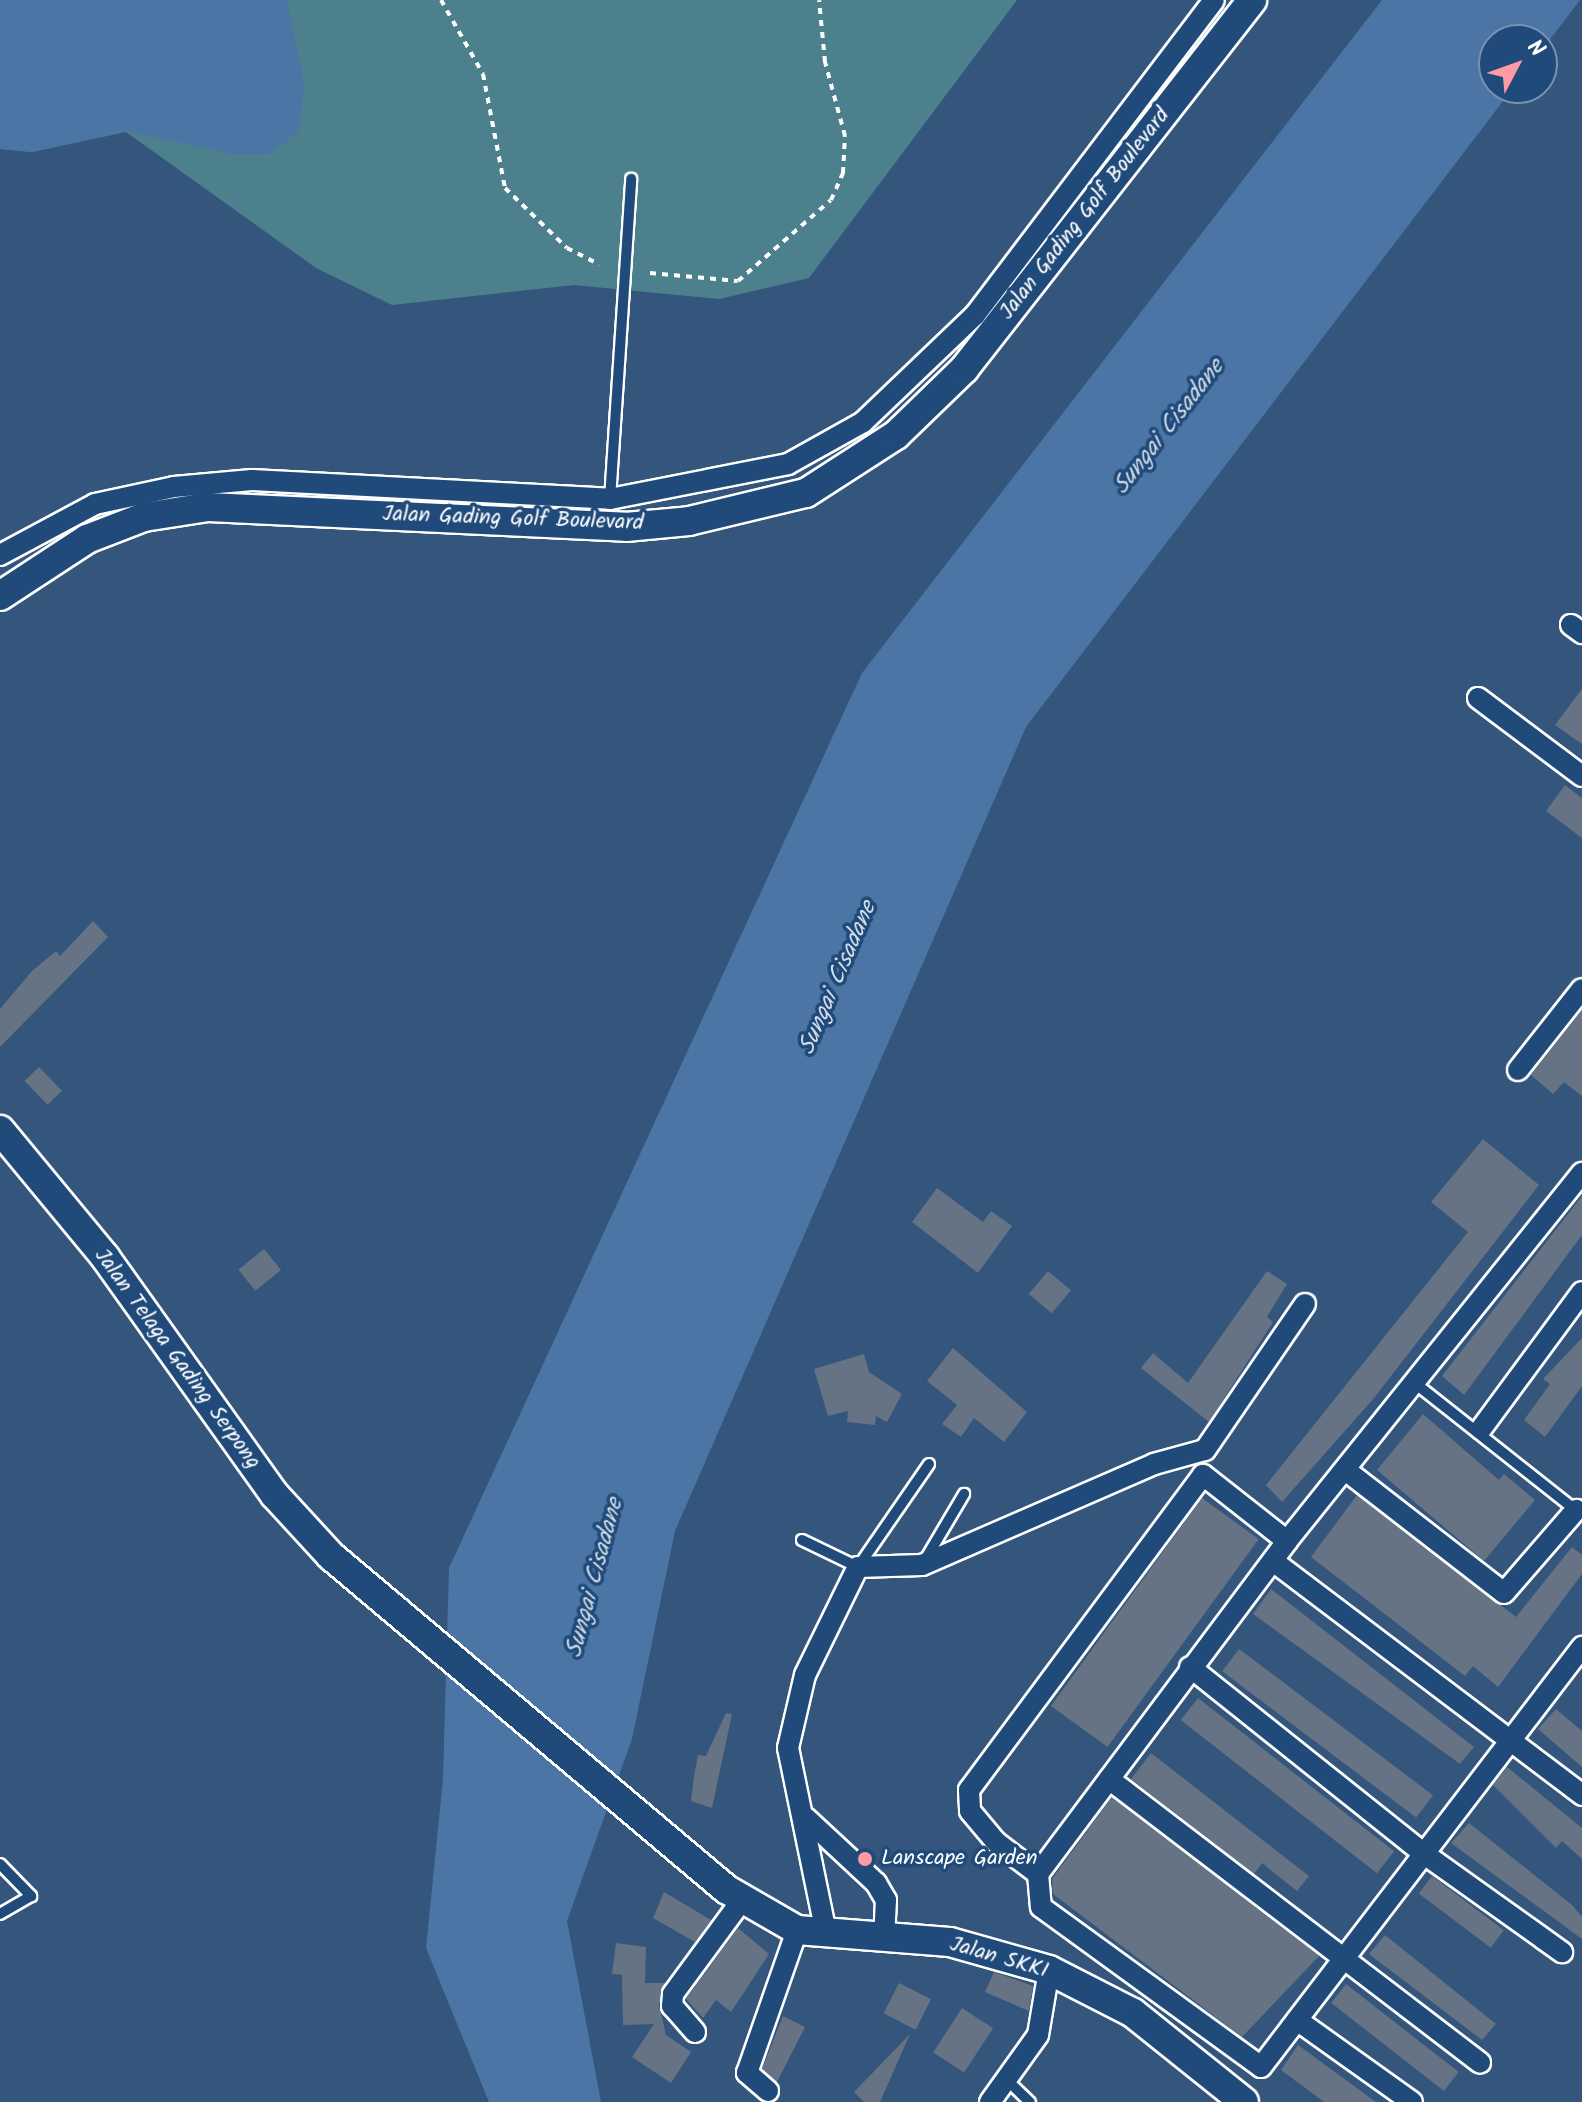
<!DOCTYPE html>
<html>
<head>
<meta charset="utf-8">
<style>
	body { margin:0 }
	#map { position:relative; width:1582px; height:2102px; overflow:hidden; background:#34567d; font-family:Kalam,sans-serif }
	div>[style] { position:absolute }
	.green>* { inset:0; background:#4c808d }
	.water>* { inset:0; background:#4a75a4 }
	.building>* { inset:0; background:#657384; transform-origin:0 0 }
	.path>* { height:4px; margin-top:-2px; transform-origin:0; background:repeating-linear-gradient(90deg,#fff 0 6px,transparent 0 12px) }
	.roads { filter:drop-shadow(2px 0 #fff) drop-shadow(-2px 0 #fff) drop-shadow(0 2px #fff) drop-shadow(0 -2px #fff) }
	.service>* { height:10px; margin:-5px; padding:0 5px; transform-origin:5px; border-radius:5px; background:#1f4a7a }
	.minor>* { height:20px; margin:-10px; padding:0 10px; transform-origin:10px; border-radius:10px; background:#1f4a7a }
	.secondary>* { height:28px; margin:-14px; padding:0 14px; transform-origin:14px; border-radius:14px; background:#1f4a7a }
	.dots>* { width:22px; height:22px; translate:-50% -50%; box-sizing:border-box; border:4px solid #1f4a7a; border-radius:50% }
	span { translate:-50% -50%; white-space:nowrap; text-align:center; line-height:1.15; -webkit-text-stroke:7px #1f4a7a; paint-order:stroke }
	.street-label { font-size:22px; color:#fff }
	.poi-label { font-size:22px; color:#fff }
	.left { translate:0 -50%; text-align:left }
	.water-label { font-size:24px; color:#d2dce8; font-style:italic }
	.north { position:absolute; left:1478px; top:24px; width:80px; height:80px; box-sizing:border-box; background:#1f4a7a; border:2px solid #7992af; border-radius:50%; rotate:49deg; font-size:22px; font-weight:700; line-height:32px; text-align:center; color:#fff }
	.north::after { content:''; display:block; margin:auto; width:28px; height:36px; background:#ff9aa2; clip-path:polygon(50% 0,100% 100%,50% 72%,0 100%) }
</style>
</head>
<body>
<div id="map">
	<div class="green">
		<i style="clip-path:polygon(0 0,1017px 0,809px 278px,719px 299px,574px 285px,392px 305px,316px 268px,126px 132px,32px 152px,0 149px)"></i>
	</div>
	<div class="water">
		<i style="clip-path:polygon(0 0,287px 0,304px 83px,299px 131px,270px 154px,232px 154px,126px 131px,32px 152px,0 149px)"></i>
		<i style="clip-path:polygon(1382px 0,1580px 0,1542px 50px,1542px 40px,1494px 40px,1494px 88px,1513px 88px,1026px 727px,675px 1531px,632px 1739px,567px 1921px,601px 2102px,489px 2102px,426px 1948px,443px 1778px,449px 1568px,862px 673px)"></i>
	</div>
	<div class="building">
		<i style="clip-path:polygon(1582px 689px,1582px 744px,1555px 725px)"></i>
		<i style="clip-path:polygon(1565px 785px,1582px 798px,1582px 838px,1546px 811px)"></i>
		<i style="clip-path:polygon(93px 921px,108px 937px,0 1047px,0 1009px,32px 971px,56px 951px,60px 956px)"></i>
		<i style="clip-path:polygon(1582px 1010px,1582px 1096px,1564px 1082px,1553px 1094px,1531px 1075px)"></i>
		<i style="left:39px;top:1067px;width:33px;height:20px;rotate:46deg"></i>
		<i style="clip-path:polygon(1483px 1139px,1539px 1185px,1374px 1398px,1282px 1502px,1266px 1485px,1468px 1232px,1431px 1202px)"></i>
		<i style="clip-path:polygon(937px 1188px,983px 1222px,991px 1211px,1012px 1226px,978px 1273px,912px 1222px)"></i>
		<i style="clip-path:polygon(1582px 1196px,1582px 1235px,1464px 1395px,1442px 1376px)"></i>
		<i style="left:264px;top:1249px;width:27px;height:33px;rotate:51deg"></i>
		<i style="left:1048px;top:1271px;width:30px;height:30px;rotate:40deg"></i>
		<i style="clip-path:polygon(1267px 1271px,1287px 1284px,1267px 1317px,1273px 1322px,1209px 1422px,1141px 1368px,1153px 1353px,1188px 1383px)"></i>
		<i style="clip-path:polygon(1582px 1338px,1582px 1386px,1545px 1437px,1524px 1420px,1550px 1384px,1543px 1379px)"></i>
		<i style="clip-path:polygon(953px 1348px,1027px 1412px,1004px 1442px,974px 1418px,961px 1437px,942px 1424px,957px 1405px,927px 1381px)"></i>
		<i style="clip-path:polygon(864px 1354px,869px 1372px,902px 1394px,887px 1422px,876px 1416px,875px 1425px,847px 1422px,848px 1411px,828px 1416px,814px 1369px)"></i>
		<i style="clip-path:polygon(1423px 1414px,1499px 1480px,1504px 1474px,1535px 1500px,1484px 1561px,1377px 1470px)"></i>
		<i style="clip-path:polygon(1357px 1495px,1516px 1617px,1572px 1547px,1582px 1555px,1582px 1574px,1498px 1687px,1473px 1666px,1465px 1676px,1311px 1557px)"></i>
		<i style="left:1202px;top:1498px;width:70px;height:257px;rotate:36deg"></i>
		<i style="clip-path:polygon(1271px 1589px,1474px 1747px,1460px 1764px,1253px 1614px)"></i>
		<i style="left:1239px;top:1649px;width:243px;height:28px;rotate:37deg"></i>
		<i style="left:1198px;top:1698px;width:249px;height:28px;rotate:38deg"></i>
		<i style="clip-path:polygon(1556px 1709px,1582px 1731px,1582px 1767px,1538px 1729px)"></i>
		<i style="clip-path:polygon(726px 1713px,732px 1714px,712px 1808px,691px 1801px,694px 1776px,698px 1755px,706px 1756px)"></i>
		<i style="clip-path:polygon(1151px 1753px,1309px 1876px,1297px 1891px,1262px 1863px,1254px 1874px,1131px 1779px)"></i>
		<i style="clip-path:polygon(1507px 1767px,1582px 1828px,1582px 1859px,1562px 1841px,1556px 1848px,1493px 1785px)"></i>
		<i style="clip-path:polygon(1112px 1797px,1319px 1956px,1242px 2037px,1053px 1894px,1052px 1879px)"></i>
		<i style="clip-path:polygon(1469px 1823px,1572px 1905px,1582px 1917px,1582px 1939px,1451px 1843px)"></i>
		<i style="left:1432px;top:1876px;width:90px;height:22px;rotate:37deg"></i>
		<i style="clip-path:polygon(664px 1892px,711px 1920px,695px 1942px,653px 1918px)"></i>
		<i style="clip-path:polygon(738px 1928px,769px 1954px,731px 2012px,716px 2000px,703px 2018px,686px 1999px)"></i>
		<i style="clip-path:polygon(1385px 1935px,1496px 2024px,1482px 2040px,1369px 1954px)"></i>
		<i style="clip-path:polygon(616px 1943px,646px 1947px,645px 1983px,665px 1983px,659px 2005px,666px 2035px,691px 2052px,671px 2083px,632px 2057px,654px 2024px,623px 2025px,622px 1975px,612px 1974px)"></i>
		<i style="clip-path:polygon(994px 1972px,1033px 1986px,1029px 2011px,985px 1992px)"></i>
		<i style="left:899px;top:1983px;width:36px;height:34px;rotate:27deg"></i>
		<i style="left:1346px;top:1984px;width:143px;height:24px;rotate:38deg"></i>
		<i style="left:962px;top:2008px;width:37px;height:53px;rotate:33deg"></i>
		<i style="clip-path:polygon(783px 2016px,805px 2027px,777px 2082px,762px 2069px)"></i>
		<i style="clip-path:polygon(910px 2034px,880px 2102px,864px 2102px,854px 2092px)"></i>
		<i style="clip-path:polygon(1298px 2045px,1376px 2102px,1324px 2102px,1281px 2070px)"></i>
	</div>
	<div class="path">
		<i style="left:441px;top:0;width:85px;rotate:60.4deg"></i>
		<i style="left:483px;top:74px;width:116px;rotate:79.1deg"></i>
		<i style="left:505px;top:188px;width:86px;rotate:44.1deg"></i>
		<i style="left:567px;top:248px;width:36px;rotate:27deg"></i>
		<i style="left:650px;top:273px;width:88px;rotate:5.2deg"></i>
		<i style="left:738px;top:281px;width:123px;rotate:-41.1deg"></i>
		<i style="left:831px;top:200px;width:30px;rotate:-66deg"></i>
		<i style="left:843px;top:173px;width:37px;rotate:-87deg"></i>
		<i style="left:845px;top:136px;width:77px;rotate:-105.1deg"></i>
		<i style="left:825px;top:62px;width:62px;rotate:-95.5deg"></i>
	</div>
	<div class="roads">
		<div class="service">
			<i style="left:610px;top:499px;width:321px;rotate:-86.2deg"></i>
			<i style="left:1416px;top:1384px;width:205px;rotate:38.3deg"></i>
			<i style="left:802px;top:1540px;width:62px;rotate:25.7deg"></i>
			<i style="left:858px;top:1567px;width:125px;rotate:-55.4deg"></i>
			<i style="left:925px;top:1560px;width:77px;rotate:-59.4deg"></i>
			<i style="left:0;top:1864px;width:45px;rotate:45.9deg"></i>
			<i style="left:31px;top:1896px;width:36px;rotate:150deg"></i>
			<i style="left:1009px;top:2082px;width:29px;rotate:44deg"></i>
		</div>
		<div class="minor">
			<i style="left:0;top:555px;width:108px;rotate:-28.2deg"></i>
			<i style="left:95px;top:504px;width:81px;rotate:-12.1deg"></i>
			<i style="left:174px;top:487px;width:78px;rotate:-5.1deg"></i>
			<i style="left:252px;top:480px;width:359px;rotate:3deg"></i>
			<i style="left:610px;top:499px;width:181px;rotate:-11.1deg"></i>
			<i style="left:788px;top:464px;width:86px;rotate:-29.2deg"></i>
			<i style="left:863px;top:422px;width:155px;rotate:-43.7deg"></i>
			<i style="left:975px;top:315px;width:395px;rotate:-52.8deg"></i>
			<i style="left:1571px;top:625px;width:14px;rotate:36deg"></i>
			<i style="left:1478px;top:698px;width:130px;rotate:36.9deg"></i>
			<i style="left:1518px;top:1070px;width:103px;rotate:-51.7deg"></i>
			<i style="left:1481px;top:1429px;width:170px;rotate:-53.6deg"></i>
			<i style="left:1348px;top:1472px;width:197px;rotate:37.8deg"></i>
			<i style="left:1504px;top:1593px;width:110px;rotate:-49.1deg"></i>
			<i style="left:1287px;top:1541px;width:107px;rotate:-141.8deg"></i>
			<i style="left:1203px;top:1475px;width:392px;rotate:126.6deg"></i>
			<i style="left:969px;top:1790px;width:21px;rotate:87deg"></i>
			<i style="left:970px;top:1811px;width:40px;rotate:50deg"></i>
			<i style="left:996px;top:1842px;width:53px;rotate:37.3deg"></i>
			<i style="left:1038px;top:1874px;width:416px;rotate:-53.2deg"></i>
			<i style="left:1287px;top:1541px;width:472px;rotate:-51.3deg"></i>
			<i style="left:1273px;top:1561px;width:388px;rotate:37.1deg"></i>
			<i style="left:1190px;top:1667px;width:298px;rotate:38.6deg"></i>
			<i style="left:1423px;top:1853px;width:171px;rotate:35.5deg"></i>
			<i style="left:1109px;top:1779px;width:467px;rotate:37.4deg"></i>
			<i style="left:806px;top:1818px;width:96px;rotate:42.9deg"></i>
			<i style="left:876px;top:1883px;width:20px;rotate:60deg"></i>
			<i style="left:886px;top:1900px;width:37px;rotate:93deg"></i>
			<i style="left:1038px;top:1874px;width:33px;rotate:85deg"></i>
			<i style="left:1041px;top:1907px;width:272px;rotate:36deg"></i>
			<i style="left:1261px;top:2067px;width:529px;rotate:-52.61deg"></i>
			<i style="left:826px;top:1933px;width:189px;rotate:-101.6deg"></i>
			<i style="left:788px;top:1748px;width:75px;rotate:-76.9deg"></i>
			<i style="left:805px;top:1675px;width:120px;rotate:-63.9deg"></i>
			<i style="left:858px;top:1567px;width:64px;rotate:-1.8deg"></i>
			<i style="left:922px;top:1565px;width:253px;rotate:-23.5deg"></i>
			<i style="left:1154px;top:1464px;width:53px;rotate:-15.4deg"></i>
			<i style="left:1205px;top:1450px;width:177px;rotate:-55.6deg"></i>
			<i style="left:1297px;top:2020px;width:141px;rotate:35.5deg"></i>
			<i style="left:695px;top:2032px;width:35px;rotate:-131deg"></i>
			<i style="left:672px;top:2006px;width:12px;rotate:-85deg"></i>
			<i style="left:673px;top:1994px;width:117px;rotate:-53.7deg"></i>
			<i style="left:768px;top:2091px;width:28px;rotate:-139deg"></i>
			<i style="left:747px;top:2073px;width:151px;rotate:-70.7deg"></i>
			<i style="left:990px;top:2102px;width:82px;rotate:-54.4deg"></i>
			<i style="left:1038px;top:2035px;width:66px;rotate:-80.4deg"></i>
		</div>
		<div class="secondary">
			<i style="left:0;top:596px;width:104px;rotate:-33.2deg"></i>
			<i style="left:87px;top:539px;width:61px;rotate:-21.1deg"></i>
			<i style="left:144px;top:517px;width:65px;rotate:-8.9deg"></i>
			<i style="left:208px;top:507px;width:418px;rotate:2.7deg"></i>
			<i style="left:626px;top:527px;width:63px;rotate:-5.4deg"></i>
			<i style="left:689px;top:521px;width:120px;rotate:-13.5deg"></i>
			<i style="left:806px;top:493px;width:107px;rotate:-32.8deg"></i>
			<i style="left:896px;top:435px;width:95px;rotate:-44.1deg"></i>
			<i style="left:964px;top:369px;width:468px;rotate:-52deg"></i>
			<i style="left:0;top:1130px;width:165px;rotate:50.4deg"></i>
			<i style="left:105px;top:1257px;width:292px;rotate:54.5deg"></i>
			<i style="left:275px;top:1495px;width:83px;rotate:47.4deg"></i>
			<i style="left:331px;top:1556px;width:517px;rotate:40.13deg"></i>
			<i style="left:726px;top:1889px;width:82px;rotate:30deg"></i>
			<i style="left:797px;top:1930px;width:153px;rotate:4.5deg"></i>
			<i style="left:950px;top:1942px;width:103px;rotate:15.8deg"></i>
			<i style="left:1049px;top:1970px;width:94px;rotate:27.1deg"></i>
			<i style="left:1133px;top:2013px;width:142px;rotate:38.7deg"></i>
		</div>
	</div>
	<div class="dots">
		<i style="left:865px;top:1859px;background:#ff9aa2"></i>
	</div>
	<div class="street-label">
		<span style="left:1085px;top:214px;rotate:-52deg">Jalan Gading Golf Boulevard</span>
		<span style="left:513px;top:519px;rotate:2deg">Jalan Gading Golf Boulevard</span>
		<span style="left:177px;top:1359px;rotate:54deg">Jalan Telaga Gading Serpong</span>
		<span style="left:999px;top:1958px;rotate:16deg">Jalan SKKI</span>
	</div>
	<div class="poi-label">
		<span class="left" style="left:881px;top:1859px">Lanscape Garden</span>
	</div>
	<div class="water-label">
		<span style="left:1169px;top:427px;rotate:-52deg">Sungai Cisadane</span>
		<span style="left:838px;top:978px;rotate:-67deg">Sungai Cisadane</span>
		<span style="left:595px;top:1578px;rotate:-75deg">Sungai Cisadane</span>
	</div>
	<div class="north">N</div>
</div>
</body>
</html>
